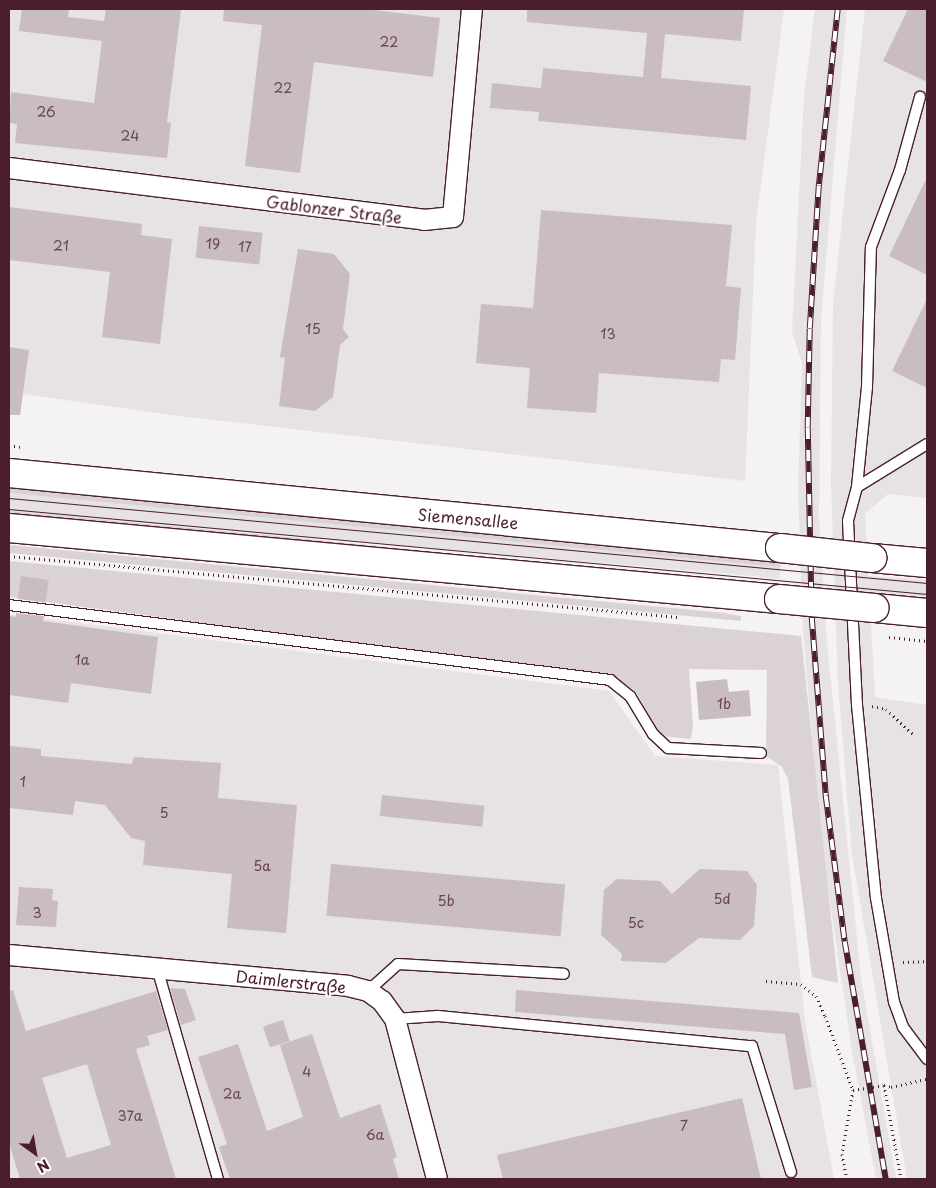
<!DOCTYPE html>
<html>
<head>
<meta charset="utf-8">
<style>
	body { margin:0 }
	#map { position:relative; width:936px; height:1188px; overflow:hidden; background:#f4f2f2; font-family:"Playpen Sans",sans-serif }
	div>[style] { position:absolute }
	.built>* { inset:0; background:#e7e2e3; transform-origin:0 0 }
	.green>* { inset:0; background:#dbd2d5 }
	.building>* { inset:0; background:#cabdc1; transform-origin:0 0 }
	.path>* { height:3px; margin-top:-1.5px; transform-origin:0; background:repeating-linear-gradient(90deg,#4a1f2b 0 1px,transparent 0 5px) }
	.roads { filter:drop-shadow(1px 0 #4a1f2b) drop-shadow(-1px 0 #4a1f2b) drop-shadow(0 1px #4a1f2b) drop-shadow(0 -1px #4a1f2b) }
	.lane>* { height:10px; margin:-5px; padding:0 5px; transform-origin:5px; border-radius:5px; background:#fff }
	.street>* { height:20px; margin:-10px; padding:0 10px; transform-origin:10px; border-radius:10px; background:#fff }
	.secondary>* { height:28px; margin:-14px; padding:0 14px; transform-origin:14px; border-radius:14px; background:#fff }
	.tram>* { height:1px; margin:-0.5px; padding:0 0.5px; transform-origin:0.5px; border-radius:0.5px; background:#4a1f2b }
	.rail>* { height:5.5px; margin-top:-2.75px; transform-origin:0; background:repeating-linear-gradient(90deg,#fff 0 11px,#4a1f2b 0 22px); box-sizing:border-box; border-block:1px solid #4a1f2b }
	.bridges { filter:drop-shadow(1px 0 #4a1f2b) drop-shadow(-1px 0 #4a1f2b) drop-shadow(0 1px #4a1f2b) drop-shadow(0 -1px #4a1f2b) }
	.secondary-bridge>* { height:28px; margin:-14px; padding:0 14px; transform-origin:14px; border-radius:14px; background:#fff }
	span { translate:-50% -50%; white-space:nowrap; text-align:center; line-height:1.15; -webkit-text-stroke:4.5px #fff; paint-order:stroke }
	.number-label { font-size:14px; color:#6a4650 }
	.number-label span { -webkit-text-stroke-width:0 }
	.street-label { font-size:16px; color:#4a1f2b }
	.frame { position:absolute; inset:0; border:10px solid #4a1f2b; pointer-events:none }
	.north { position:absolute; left:10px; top:1128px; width:50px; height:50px; -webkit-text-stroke:4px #fff; paint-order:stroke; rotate:148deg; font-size:14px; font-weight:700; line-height:20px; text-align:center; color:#4a1f2b }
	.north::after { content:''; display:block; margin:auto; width:18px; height:22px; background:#4a1f2b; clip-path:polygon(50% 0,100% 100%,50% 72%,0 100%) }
</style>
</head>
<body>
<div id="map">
	<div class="built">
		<i style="clip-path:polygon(9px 9px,784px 9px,756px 222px,745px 481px,179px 416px,9px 392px)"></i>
		<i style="clip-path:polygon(815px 9px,847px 9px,821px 319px,819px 515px,826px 633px,861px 978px,896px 1179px,876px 1179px,852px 1051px,821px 842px,803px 631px,798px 490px,802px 363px,792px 332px,804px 97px)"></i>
		<i style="clip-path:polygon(865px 9px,927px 9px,927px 498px,888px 494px,865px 514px,875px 697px,927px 705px,927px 1179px,907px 1179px,852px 855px,838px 684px,831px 484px,833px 304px)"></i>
		<i style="left:9px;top:493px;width:775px;height:18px;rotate:5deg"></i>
		<i style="clip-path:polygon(869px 576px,927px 580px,927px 601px,870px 595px)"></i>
		<i style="clip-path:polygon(9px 614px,609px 691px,655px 756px,778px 765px,805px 1021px,834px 1179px,9px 1179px)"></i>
	</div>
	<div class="green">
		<i style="clip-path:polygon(9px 488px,780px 560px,780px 567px,9px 493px)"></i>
		<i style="clip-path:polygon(9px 511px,268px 535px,781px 587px,9px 519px)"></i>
		<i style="clip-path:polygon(9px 545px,725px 613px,741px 616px,741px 621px,9px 553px)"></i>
		<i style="clip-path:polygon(9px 561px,801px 636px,838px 983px,812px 977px,788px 779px,782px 767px,766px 756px,767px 670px,689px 669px,693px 726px,691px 739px,661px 736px,635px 691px,616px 678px,9px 597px)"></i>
	</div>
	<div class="building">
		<i style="clip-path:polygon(22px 9px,69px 9px,68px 17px,104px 21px,106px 9px,181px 9px,167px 122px,171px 123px,167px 158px,15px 143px,17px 124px,9px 123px,11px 92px,94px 103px,102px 41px,19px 31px)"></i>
		<i style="clip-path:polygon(224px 9px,366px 9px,440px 18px,433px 77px,314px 62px,300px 173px,245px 166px,262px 25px,223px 21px)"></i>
		<i style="clip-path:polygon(527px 9px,744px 9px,741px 41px,665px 34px,661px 78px,751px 86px,746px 140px,538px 121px,539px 112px,490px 108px,492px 83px,541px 88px,543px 68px,643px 77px,647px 33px,527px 22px)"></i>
		<i style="clip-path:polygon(908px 9px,927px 9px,927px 82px,883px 61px)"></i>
		<i style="clip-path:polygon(927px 177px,927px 275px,889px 256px)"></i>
		<i style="clip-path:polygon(9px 207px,142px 224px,141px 235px,172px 239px,160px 344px,102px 337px,110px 272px,9px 260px)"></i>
		<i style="clip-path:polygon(541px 210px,732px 225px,726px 286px,741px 288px,735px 360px,721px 359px,719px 382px,599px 373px,596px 413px,527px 408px,530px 368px,476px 363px,481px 304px,533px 308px)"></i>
		<i style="left:199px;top:226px;width:64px;height:32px;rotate:6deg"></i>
		<i style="clip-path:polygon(298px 249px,334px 254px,350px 274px,343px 329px,349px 337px,340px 345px,333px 397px,315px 411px,279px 406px,285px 358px,280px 357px)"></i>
		<i style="clip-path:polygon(927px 299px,927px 388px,892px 371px)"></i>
		<i style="clip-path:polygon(9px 347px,29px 350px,20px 415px,9px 415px)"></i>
		<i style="left:21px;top:576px;width:28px;height:23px;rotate:8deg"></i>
		<i style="clip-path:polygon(16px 613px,44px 616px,43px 621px,158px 637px,151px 694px,71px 683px,68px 703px,9px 695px,9px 616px,16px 617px)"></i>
		<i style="clip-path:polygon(727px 679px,729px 692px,749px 690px,751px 716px,699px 720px,696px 682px)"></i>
		<i style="clip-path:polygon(9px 746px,41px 749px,41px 756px,132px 764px,134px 757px,221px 763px,218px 798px,297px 805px,286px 933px,227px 928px,232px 874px,143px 865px,145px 841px,131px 838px,105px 805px,75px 801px,73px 815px,9px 808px)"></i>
		<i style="left:382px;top:795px;width:103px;height:21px;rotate:6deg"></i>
		<i style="left:331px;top:864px;width:235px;height:52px;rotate:5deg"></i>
		<i style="clip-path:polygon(700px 869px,747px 871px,757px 885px,754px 926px,740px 940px,699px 938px,666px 963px,621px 961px,622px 954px,601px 935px,604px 890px,617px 879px,660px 881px,672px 894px)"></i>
		<i style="clip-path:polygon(19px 887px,53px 889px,52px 900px,58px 901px,56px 927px,16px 925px)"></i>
		<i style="clip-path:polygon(170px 988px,185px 989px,196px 1020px,181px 1025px)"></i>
		<i style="clip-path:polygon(evenodd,13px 990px,26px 1031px,156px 991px,168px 1030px,147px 1036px,150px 1045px,136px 1049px,176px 1179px,20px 1179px,9px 1143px,9px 991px,13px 990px,87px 1064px,111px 1145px,67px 1158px,42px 1078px,87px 1064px)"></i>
		<i style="clip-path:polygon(516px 990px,799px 1013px,812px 1087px,794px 1090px,785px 1034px,515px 1012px)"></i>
		<i style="left:283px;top:1020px;width:22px;height:21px;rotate:72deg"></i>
		<i style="clip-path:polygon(312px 1034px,340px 1118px,380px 1104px,397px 1157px,393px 1159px,399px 1179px,230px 1179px,219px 1147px,227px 1144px,198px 1057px,238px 1044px,267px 1131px,303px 1117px,280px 1045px)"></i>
		<i style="clip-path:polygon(742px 1098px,761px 1179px,503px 1179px,497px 1155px)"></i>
	</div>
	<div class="path">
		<i style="left:9px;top:445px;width:11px;rotate:10deg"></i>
		<i style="left:9px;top:556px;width:672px;rotate:5.21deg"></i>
		<i style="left:889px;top:637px;width:38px;rotate:6deg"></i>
		<i style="left:872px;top:706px;width:14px;rotate:12deg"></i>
		<i style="left:886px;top:709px;width:40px;rotate:43deg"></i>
		<i style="left:903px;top:962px;width:24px;rotate:-2deg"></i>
		<i style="left:766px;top:981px;width:35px;rotate:5deg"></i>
		<i style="left:801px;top:984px;width:19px;rotate:39deg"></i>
		<i style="left:816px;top:996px;width:22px;rotate:66deg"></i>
		<i style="left:825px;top:1016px;width:79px;rotate:69.3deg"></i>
		<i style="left:853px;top:1090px;width:65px;rotate:99.8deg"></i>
		<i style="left:842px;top:1154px;width:25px;rotate:79deg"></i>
		<i style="left:884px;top:1085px;width:96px;rotate:79.7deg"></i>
		<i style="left:853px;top:1090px;width:31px;rotate:-9deg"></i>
		<i style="left:884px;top:1085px;width:7px;rotate:16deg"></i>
		<i style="left:891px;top:1087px;width:37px;rotate:-13deg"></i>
	</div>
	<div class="roads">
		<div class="lane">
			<i style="left:927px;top:444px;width:82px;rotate:148.4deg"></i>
			<i style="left:857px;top:487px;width:35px;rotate:105deg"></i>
			<i style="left:848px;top:521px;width:184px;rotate:87.2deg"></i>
			<i style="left:857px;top:705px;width:194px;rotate:84.4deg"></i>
			<i style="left:876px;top:898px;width:106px;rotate:80.2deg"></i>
			<i style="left:894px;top:1002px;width:27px;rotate:70deg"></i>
			<i style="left:903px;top:1027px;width:40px;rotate:53deg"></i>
			<i style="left:857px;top:487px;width:100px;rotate:-84.3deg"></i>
			<i style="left:867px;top:387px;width:140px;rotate:-88.4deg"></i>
			<i style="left:871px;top:247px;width:82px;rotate:-69.4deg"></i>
			<i style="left:900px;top:170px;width:76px;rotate:-74.7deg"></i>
			<i style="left:9px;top:605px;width:606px;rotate:7.11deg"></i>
			<i style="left:610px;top:680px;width:26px;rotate:39deg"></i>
			<i style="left:630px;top:696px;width:44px;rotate:58.8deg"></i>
			<i style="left:653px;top:734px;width:21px;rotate:43deg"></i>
			<i style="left:668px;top:748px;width:93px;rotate:3.1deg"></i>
			<i style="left:157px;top:968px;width:220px;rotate:73.9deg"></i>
			<i style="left:368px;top:991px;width:40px;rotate:-42deg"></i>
			<i style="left:398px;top:964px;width:166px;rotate:3.4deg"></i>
			<i style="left:395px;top:1019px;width:43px;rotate:-4deg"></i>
			<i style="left:438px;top:1016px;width:315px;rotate:5.5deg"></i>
			<i style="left:752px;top:1046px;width:132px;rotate:72.8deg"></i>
		</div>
		<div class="street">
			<i style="left:9px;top:168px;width:418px;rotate:7.1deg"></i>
			<i style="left:424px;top:220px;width:29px;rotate:-6deg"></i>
			<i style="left:453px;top:217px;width:209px;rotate:-84.8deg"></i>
			<i style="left:9px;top:955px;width:340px;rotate:5.2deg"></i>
			<i style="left:348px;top:986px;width:21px;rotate:14deg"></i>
			<i style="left:368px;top:991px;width:17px;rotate:36deg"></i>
			<i style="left:382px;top:1001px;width:22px;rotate:54deg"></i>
			<i style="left:395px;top:1019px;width:165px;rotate:75.3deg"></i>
		</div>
		<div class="secondary">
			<i style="left:9px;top:473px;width:775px;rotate:5.56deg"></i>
			<i style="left:9px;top:528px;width:773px;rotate:5.27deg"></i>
			<i style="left:872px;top:558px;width:55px;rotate:5.2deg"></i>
			<i style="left:875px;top:608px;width:52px;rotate:5.5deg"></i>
		</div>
	</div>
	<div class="tram">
		<i style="left:9px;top:498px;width:922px;rotate:5.29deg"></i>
		<i style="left:9px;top:509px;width:922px;rotate:5.29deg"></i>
	</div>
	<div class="rail">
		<i style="left:838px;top:9px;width:178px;rotate:96.1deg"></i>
		<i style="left:819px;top:186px;width:143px;rotate:93.6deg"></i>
		<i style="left:810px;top:329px;width:99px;rotate:91.2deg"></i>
		<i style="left:808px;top:428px;width:190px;rotate:88.8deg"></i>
		<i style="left:812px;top:618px;width:179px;rotate:85.5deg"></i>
		<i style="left:826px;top:796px;width:147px;rotate:82.6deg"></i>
		<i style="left:845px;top:942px;width:241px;rotate:80.2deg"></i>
	</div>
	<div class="bridges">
		<div class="secondary-bridge">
			<i style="left:780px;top:548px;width:93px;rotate:6.2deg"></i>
			<i style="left:779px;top:599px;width:96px;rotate:5.4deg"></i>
		</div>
	</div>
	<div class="number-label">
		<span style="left:389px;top:42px">22</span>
		<span style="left:283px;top:88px">22</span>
		<span style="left:46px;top:112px">26</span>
		<span style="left:130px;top:136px">24</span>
		<span style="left:213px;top:244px">19</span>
		<span style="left:61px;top:246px">21</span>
		<span style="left:245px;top:247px">17</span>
		<span style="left:313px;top:329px">15</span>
		<span style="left:608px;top:334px">13</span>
		<span style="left:82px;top:660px">1a</span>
		<span style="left:724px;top:704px">1b</span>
		<span style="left:23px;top:782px">1</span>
		<span style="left:164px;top:813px">5</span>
		<span style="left:262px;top:866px">5a</span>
		<span style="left:722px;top:899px">5d</span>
		<span style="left:446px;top:901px">5b</span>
		<span style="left:37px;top:913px">3</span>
		<span style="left:636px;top:923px">5c</span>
		<span style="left:307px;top:1072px">4</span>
		<span style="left:232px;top:1094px">2a</span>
		<span style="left:130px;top:1116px">37a</span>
		<span style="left:684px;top:1126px">7</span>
		<span style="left:375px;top:1135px">6a</span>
	</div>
	<div class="street-label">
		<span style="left:334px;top:209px;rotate:7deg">Gablonzer Straße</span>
		<span style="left:468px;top:518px;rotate:5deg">Siemensallee</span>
		<span style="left:291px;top:981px;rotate:6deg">Daimlerstraße</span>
	</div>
	<div class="frame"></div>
	<div class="north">N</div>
</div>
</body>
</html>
